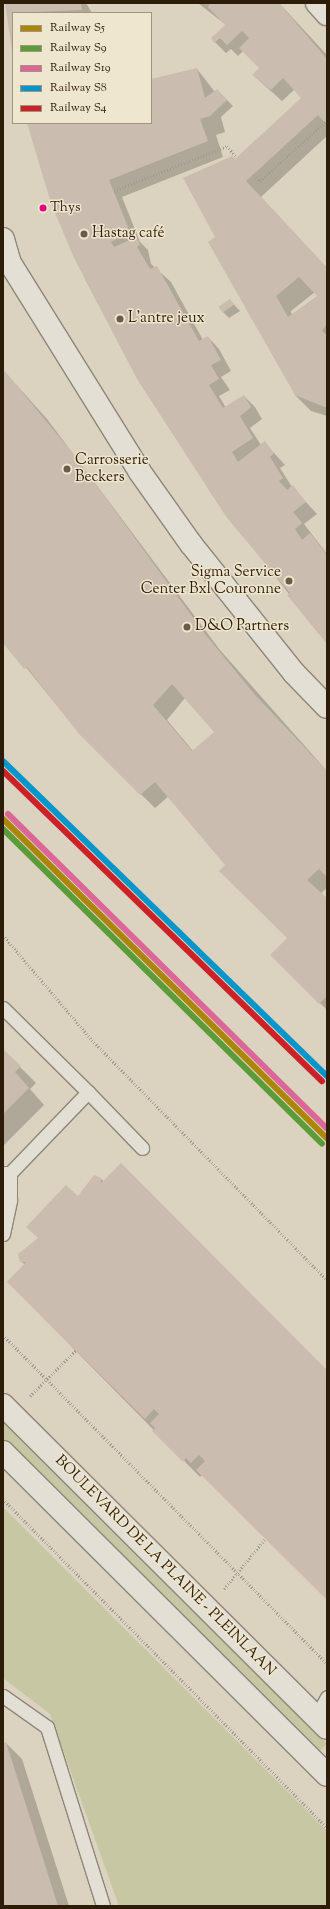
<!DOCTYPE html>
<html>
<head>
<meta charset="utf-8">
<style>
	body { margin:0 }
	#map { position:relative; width:330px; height:1909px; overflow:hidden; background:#dbd3bf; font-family:"Sorts Mill Goudy",serif }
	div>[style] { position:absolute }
	.green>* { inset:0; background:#c7c8a3; transform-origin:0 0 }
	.shadow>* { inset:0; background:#0003 }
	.building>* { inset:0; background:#cabdaf; transform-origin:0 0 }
	.path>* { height:2.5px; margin-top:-1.25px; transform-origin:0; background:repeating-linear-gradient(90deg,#a09c92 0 1px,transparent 0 3px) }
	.roads { filter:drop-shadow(1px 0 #8d8779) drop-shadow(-1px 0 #8d8779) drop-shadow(0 1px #8d8779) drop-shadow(0 -1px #8d8779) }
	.service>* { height:13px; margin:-6.5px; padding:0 6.5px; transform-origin:6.5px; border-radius:6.5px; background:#e3dfd5 }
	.minor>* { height:22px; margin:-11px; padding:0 11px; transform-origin:11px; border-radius:11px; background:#e3dfd5 }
	.tertiary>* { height:22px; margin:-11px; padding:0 11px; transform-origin:11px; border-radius:11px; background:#e3dfd5 }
	.secondary>* { height:22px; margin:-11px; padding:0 11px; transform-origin:11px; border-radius:11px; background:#e3dfd5 }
	.rail-1>* { height:6px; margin:-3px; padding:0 3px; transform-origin:3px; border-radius:3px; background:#ab8607 }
	.rail-2>* { height:6px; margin:-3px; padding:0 3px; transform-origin:3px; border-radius:3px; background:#5b9c39 }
	.rail-3>* { height:6px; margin:-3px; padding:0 3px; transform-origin:3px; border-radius:3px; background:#da6797 }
	.rail-4>* { height:6px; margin:-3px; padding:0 3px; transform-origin:3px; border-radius:3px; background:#0096cb }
	.rail-5>* { height:6px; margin:-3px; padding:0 3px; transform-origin:3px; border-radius:3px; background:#cb2127 }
	.dots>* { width:11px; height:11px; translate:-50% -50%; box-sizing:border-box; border:2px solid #efe6ce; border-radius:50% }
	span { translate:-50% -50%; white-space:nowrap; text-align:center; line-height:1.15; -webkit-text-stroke:3px #efe6ce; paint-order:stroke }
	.bus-label { font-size:14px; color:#2d1c08 }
	.left { translate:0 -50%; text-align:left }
	.poi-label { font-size:15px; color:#2d1c08 }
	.right { translate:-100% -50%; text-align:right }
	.street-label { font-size:15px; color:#2d1c08 }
	.frame { position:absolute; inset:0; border:4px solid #2d1c08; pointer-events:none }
	.legend { position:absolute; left:12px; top:12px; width:140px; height:112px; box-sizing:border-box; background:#efe6ce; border:1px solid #a1957f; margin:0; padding:5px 7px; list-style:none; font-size:12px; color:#2d1c08 }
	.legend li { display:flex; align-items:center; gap:8px; height:20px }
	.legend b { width:20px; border:1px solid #a1957f }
</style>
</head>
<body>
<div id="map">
	<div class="green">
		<i style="left:3px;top:1420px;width:458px;height:16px;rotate:45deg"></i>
		<i style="clip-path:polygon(3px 1507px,327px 1831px,327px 1906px,119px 1906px,50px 1714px,3px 1678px)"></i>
	</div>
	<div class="shadow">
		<i style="clip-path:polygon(7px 3px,86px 3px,92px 13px,13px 13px,13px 41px)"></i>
		<i style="clip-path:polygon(evenodd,198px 3px,279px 3px,327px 55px,327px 136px,261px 197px,327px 268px,327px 416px,311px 411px,295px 395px,217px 238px,235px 161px,303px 98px,295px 89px,282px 101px,253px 75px,260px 68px,243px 51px,238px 56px,231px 49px,226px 53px,215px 42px,226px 25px,198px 3px,315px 292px,318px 296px,292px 315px,291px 311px,315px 292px)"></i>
		<i style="clip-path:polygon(197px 69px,215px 92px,217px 90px,233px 106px,221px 117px,225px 132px,216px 135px,223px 157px,122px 197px,140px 242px,148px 250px,151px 264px,171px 282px,203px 340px,208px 337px,219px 349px,231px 371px,221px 377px,230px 390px,219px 396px,226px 408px,244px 396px,255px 407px,262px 419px,250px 428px,261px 445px,264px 442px,285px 465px,280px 468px,292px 487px,317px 514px,304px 524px,327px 554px,327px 643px,213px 496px,125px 354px,85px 279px,29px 123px,151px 123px,151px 80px)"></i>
		<i style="clip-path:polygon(230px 300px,240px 311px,229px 318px,223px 312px)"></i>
		<i style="clip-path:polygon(evenodd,3px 370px,47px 419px,220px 650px,327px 771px,327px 888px,320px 894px,327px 899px,327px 1010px,271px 955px,288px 938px,169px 796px,155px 808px,80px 734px,3px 639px,3px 370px,185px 698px,215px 732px,193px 751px,167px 720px,185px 698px)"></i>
		<i style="clip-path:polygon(3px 1050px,36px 1083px,30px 1089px,44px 1105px,3px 1146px)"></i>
		<i style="clip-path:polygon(101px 1179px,327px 1371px,327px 1599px,202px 1475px,200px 1477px,8px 1282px,25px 1265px,21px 1261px,39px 1239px)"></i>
		<i style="clip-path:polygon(6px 1743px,22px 1759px,69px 1906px,3px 1906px)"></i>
	</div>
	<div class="building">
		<i style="clip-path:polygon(5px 3px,81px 3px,82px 10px,13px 13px,12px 51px)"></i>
		<i style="clip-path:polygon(evenodd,210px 3px,279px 3px,327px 59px,327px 125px,318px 115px,246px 181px,327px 268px,327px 323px,322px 331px,327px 335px,327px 408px,295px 395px,208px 242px,215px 237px,183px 178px,232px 156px,235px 159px,301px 98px,283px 78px,271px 90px,252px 75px,259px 68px,239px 48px,249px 38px,242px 31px,227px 45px,220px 38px,214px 43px,211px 38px,225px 25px,208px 7px,210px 3px,299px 277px,317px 296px,288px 317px,276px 296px,299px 277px)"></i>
		<i style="clip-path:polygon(197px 68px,205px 98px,217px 89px,227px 100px,210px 116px,200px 119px,208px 141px,109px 180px,130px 232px,111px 242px,114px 247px,137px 237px,140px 245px,137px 247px,150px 269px,157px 266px,199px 341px,208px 336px,221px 360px,211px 365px,219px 379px,209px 385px,223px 408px,244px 395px,251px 407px,240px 416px,253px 438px,232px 452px,238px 462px,265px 441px,274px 453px,270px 457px,283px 478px,279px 481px,287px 490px,293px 485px,306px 502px,293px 512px,302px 523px,295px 529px,302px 540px,310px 533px,327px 555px,327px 644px,287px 595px,290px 593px,227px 518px,137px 379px,74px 258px,51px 203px,27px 123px,151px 123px,151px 79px)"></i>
		<i style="left:230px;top:299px;width:7px;height:14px;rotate:56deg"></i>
		<i style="clip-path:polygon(evenodd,3px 369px,75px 456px,205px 634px,256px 696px,327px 771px,327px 877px,319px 869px,307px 880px,327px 898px,327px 996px,319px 1004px,270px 955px,287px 938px,219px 871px,225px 865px,155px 782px,140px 795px,79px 734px,27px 667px,24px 669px,3px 643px,3px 369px,172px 684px,214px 732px,192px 751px,153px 705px,172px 684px)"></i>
		<i style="clip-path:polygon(3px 1049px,21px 1066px,15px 1072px,29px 1088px,3px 1114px)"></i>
		<i style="clip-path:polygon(121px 1163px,327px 1370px,327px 1600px,196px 1470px,205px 1461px,199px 1455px,191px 1463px,186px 1458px,183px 1462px,152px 1431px,155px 1428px,150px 1423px,159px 1414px,154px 1409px,145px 1419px,7px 1282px,26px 1262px,20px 1262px,18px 1254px,38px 1238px,26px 1227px,66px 1185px,78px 1196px,94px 1175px,101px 1178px,101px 1183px)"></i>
		<i style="clip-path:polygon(6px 1742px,58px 1906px,3px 1906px,3px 1743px)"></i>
	</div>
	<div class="path">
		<i style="left:254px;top:175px;width:8px;rotate:45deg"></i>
		<i style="left:260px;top:181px;width:88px;rotate:-42.2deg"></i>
		<i style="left:114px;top:191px;width:122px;rotate:-21.7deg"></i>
		<i style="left:227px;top:146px;width:15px;rotate:48deg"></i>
		<i style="left:3px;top:935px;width:138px;rotate:49.7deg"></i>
		<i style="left:92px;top:1040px;width:336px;rotate:45.6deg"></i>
		<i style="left:3px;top:1335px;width:462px;rotate:45.4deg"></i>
		<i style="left:30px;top:1396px;width:65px;rotate:-45deg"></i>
		<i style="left:3px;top:1499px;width:461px;rotate:45.4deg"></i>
		<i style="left:224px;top:1589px;width:65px;rotate:-50.6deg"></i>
	</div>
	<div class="roads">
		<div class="service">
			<i style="left:3px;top:1008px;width:120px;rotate:44.7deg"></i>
			<i style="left:88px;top:1092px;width:112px;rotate:133.9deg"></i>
			<i style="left:10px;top:1173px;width:7px;rotate:180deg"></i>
			<i style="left:88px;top:1092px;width:78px;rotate:46deg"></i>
			<i style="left:3px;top:1234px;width:35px;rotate:-78deg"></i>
			<i style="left:10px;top:1200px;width:27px;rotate:-90deg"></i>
			<i style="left:3px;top:1696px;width:54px;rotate:35.2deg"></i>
			<i style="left:47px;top:1727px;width:188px;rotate:72.6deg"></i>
			<i style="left:316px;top:1717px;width:23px;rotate:-61deg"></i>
		</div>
		<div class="minor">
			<i style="left:317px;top:3px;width:15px;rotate:48deg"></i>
		</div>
		<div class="tertiary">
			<i style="left:3px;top:239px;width:25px;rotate:74deg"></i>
			<i style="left:10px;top:263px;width:246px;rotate:58.1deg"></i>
			<i style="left:140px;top:472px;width:88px;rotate:54.7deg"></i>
			<i style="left:191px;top:544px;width:165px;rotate:51.4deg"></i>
			<i style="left:294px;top:673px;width:47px;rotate:45.9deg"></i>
		</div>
		<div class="secondary">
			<i style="left:3px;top:1405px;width:457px;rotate:44.9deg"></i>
			<i style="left:3px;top:1452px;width:457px;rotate:44.9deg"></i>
		</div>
	</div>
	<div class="rail-1">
		<i style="left:3px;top:819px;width:455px;rotate:44.6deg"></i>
	</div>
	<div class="rail-2">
		<i style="left:3px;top:829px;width:448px;rotate:44.6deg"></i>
	</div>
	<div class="rail-3">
		<i style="left:8px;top:814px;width:448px;rotate:44.6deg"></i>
	</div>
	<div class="rail-4">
		<i style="left:3px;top:761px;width:452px;rotate:44.2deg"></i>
	</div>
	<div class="rail-5">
		<i style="left:3px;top:771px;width:445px;rotate:44.2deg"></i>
	</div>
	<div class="dots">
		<i style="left:43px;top:208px;background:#e5007d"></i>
		<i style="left:84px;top:234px;background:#6a5c48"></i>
		<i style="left:120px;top:319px;background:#6a5c48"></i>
		<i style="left:67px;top:469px;background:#6a5c48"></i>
		<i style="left:289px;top:581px;background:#6a5c48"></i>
		<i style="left:187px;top:627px;background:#6a5c48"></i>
	</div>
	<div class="bus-label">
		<span class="left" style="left:50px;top:208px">Thys</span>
	</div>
	<div class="poi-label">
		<span class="left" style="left:92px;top:234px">Hastag café</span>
		<span class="left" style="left:128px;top:319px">L'antre jeux</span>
		<span class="left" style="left:75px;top:469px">Carrosserie<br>Beckers</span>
		<span class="right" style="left:281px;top:581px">Sigma Service<br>Center Bxl Couronne</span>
		<span class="left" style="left:195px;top:627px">D&amp;O Partners</span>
	</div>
	<div class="street-label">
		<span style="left:165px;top:1566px;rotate:45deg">BOULEVARD DE LA PLAINE - PLEINLAAN</span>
	</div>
	<div class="frame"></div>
	<ul class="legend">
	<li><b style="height:5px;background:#ab8607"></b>Railway S5</li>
	<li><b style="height:5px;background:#5b9c39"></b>Railway S9</li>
	<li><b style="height:5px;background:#da6797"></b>Railway S19</li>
	<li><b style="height:5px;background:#0096cb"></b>Railway S8</li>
	<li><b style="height:5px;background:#cb2127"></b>Railway S4</li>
	</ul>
</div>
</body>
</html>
